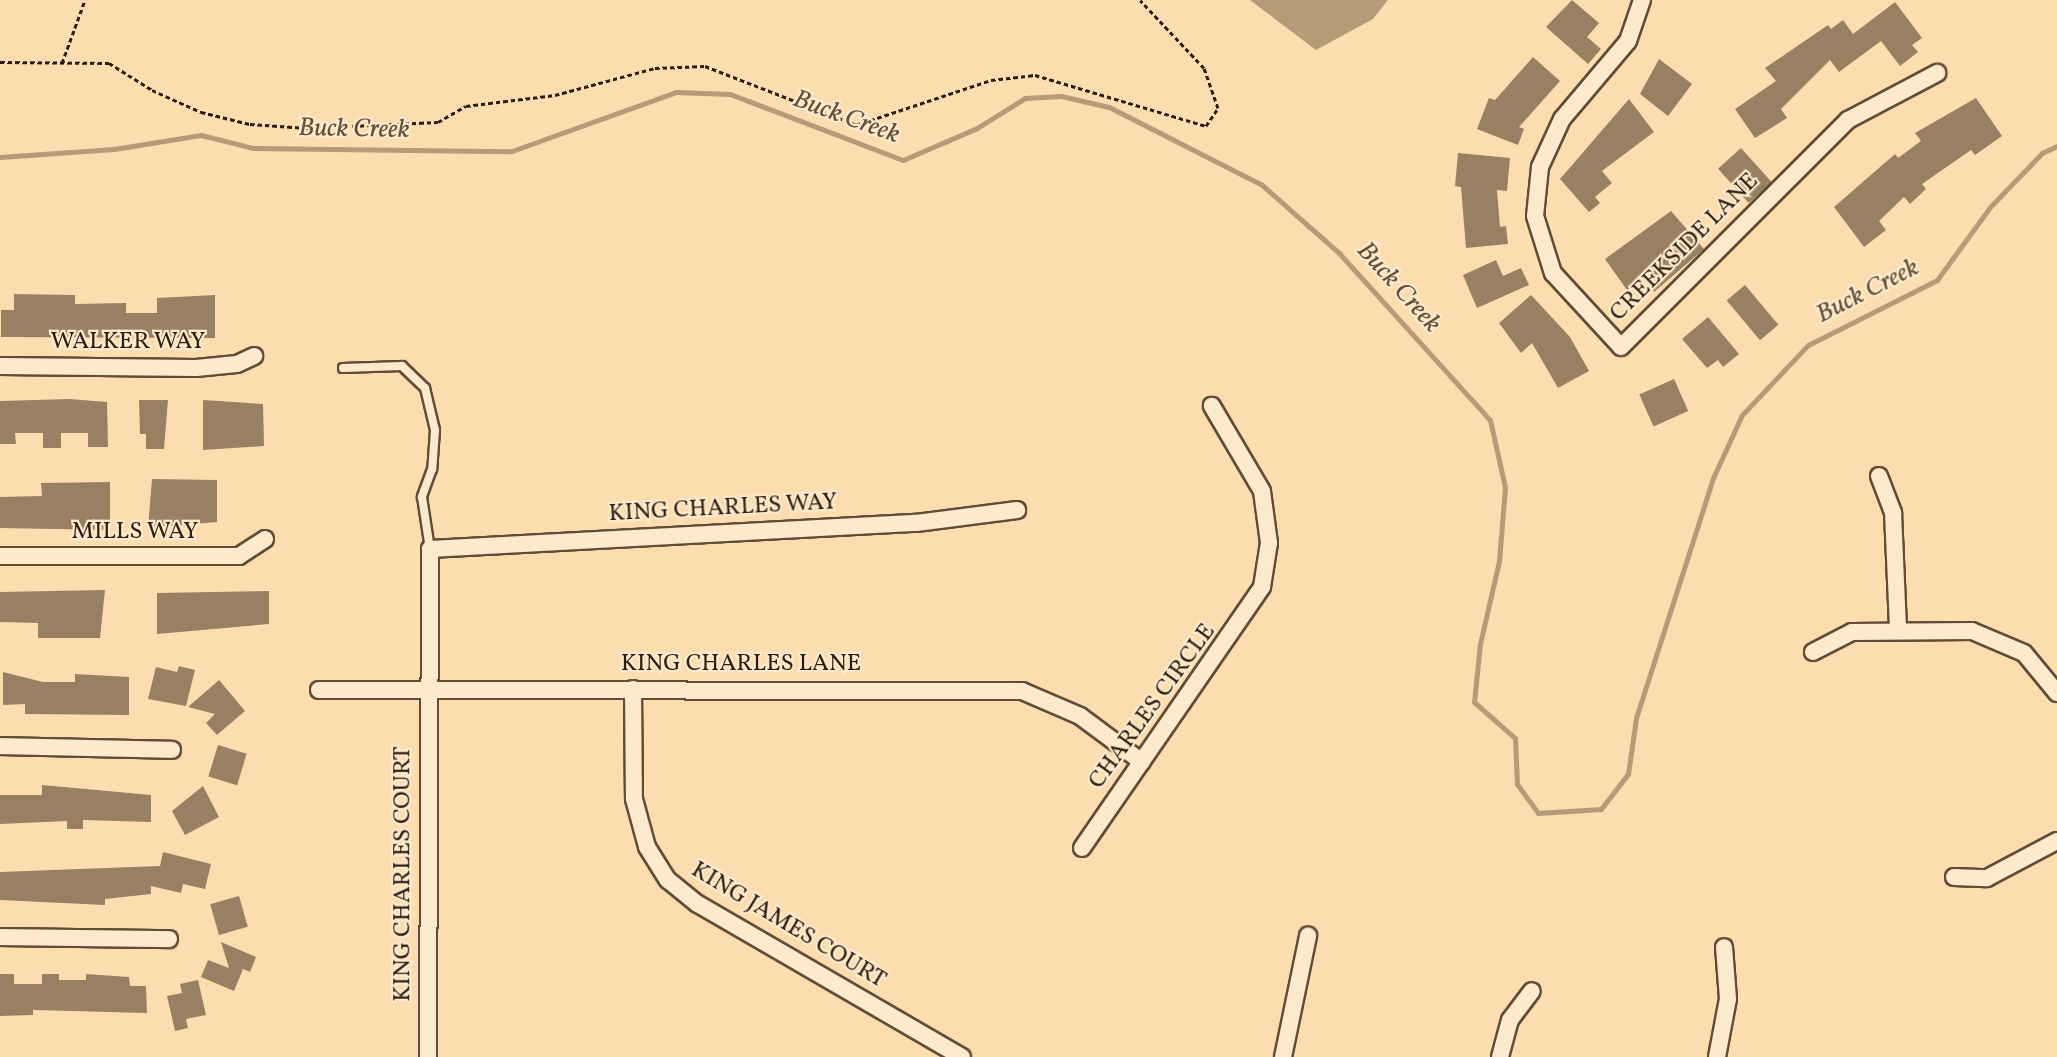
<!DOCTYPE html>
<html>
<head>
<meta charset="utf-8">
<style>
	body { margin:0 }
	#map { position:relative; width:2057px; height:1057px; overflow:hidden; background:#fcddb0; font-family:Vollkorn,serif }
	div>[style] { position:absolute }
	.water>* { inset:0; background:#b69b79 }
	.stream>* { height:5px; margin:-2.5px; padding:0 2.5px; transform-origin:2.5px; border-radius:2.5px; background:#b69b79 }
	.building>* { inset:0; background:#998062; transform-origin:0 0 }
	.path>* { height:3px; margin-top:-1.5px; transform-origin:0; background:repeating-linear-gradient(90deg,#2e1c0d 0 4.5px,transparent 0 7.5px) }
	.roads { filter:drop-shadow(2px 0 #624c36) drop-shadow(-2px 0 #624c36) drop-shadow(0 2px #624c36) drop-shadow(0 -2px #624c36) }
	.service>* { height:8px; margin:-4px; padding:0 4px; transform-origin:4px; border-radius:4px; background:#fde9cc }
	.minor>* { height:16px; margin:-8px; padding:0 8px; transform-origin:8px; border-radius:8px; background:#fde9cc }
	span { translate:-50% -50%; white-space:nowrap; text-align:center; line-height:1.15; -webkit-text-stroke:4.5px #fde9cc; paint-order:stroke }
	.street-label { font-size:24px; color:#2e1c0d }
	.water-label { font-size:26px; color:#644f38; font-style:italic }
</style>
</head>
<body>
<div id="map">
	<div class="water">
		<i style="clip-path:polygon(1250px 0,1388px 0,1373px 19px,1316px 50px)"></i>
	</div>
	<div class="stream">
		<i style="left:0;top:157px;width:114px;rotate:-4deg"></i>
		<i style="left:114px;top:149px;width:88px;rotate:-9.1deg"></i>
		<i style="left:201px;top:135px;width:54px;rotate:14deg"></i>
		<i style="left:253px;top:148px;width:259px;rotate:0.7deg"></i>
		<i style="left:512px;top:151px;width:174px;rotate:-19.8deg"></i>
		<i style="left:676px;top:92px;width:54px;rotate:2.1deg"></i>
		<i style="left:730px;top:94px;width:185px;rotate:20.9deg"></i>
		<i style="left:903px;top:160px;width:81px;rotate:-23.4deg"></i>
		<i style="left:977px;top:128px;width:57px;rotate:-32deg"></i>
		<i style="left:1025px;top:98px;width:36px;rotate:-3deg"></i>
		<i style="left:1061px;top:96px;width:49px;rotate:12.9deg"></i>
		<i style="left:1109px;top:107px;width:172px;rotate:27deg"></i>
		<i style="left:1262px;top:185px;width:103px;rotate:41.4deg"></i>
		<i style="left:1339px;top:253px;width:225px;rotate:47.9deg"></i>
		<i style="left:1490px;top:420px;width:69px;rotate:77.4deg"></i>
		<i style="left:1505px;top:487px;width:74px;rotate:94.6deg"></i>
		<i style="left:1499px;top:561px;width:85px;rotate:102.9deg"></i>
		<i style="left:1480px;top:644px;width:58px;rotate:95.9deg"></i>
		<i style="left:1474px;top:702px;width:55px;rotate:41.3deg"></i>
		<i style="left:1515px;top:738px;width:46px;rotate:87.5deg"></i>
		<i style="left:1517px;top:784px;width:36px;rotate:54deg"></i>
		<i style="left:1538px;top:813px;width:63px;rotate:-3.6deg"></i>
		<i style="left:1601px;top:809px;width:44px;rotate:-52.4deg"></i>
		<i style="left:1628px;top:774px;width:57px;rotate:-81.9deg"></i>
		<i style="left:1636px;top:718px;width:252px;rotate:-72.2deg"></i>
		<i style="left:1713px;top:478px;width:69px;rotate:-65.3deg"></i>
		<i style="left:1742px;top:415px;width:96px;rotate:-46.7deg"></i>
		<i style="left:1808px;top:345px;width:144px;rotate:-26.7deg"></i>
		<i style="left:1937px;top:280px;width:90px;rotate:-54deg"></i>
		<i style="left:1990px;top:207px;width:75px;rotate:-46.1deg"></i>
		<i style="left:2042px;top:153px;width:17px;rotate:-25deg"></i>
	</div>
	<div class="building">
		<i style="clip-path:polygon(1572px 0,1599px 23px,1587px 37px,1601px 49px,1588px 64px,1546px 27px)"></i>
		<i style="clip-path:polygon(1895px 2px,1922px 38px,1912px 45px,1918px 52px,1900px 66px,1881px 41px,1839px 72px,1830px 60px,1781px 109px,1787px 118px,1755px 138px,1735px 109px,1776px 81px,1765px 68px,1828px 25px,1831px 29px,1843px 20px,1853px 34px)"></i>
		<i style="clip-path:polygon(1533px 57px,1560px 81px,1519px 127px,1524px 129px,1518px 145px,1477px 129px,1489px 98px,1495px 100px)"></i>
		<i style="clip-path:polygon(1659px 59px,1692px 84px,1668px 116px,1640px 94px)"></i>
		<i style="clip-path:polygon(1976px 98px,2002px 136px,1975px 155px,1971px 150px,1922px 184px,1926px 189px,1910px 204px,1904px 197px,1879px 221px,1886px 230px,1864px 247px,1834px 207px,1895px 154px,1898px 158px,1921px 141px,1915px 133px)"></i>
		<i style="clip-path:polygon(1629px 99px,1654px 132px,1602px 171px,1612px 183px,1595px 197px,1600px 203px,1589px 212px,1560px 179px)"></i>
		<i style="left:1741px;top:148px;width:46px;height:31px;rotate:48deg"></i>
		<i style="clip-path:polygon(1458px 153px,1510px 158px,1507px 191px,1497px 190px,1500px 227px,1506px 226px,1508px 244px,1466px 248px,1461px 187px,1455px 186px)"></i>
		<i style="clip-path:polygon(1671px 211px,1704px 249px,1654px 292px,1644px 278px,1627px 290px,1605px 259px)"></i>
		<i style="clip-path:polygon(1496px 260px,1503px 276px,1521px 268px,1529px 285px,1477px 308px,1463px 275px)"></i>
		<i style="left:1745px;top:285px;width:52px;height:24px;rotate:50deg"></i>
		<i style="clip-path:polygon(14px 294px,75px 295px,75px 304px,126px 303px,126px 313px,157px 313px,157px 298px,215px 295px,215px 338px,1px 337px,1px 310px,14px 310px)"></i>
		<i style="clip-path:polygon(1531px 295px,1570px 337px,1589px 371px,1558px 388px,1532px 343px,1521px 353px,1499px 323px)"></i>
		<i style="clip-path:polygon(1708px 317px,1739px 354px,1723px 367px,1718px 360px,1707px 368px,1682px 339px)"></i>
		<i style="left:1674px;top:379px;width:35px;height:38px;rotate:66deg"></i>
		<i style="clip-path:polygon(69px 399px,107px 402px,108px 447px,88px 447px,88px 433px,61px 433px,61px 448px,43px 448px,43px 433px,15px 433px,16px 444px,0 444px,0 401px)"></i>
		<i style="clip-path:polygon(139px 400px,168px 400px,164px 449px,146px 449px,146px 434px,140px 434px)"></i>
		<i style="clip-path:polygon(203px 400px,263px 404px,264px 446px,203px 450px)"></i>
		<i style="clip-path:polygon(152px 479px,217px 480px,217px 522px,148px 528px)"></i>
		<i style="clip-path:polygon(110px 482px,110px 530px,0 528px,0 497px,42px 496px,41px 483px)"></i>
		<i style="clip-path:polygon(105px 590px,100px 638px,38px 638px,38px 623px,0 622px,0 592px)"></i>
		<i style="clip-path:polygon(269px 591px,269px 624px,157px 634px,157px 593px)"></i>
		<i style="clip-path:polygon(179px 666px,195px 670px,186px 706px,148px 699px,156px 667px,177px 672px)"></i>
		<i style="clip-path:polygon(3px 672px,43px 682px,75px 682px,75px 674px,129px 677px,129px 715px,25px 714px,25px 704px,3px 705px)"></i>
		<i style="clip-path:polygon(219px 680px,245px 711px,217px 735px,206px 723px,215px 714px,188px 707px)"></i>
		<i style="left:218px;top:745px;width:30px;height:33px;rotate:17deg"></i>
		<i style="clip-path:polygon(42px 785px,151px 795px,151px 822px,83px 820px,83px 829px,67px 829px,67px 821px,0 824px,0 795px,42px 795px)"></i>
		<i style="clip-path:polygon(203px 786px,219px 817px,185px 835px,172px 811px)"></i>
		<i style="clip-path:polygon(163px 852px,211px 864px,205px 889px,183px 884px,181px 893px,151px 886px,151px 894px,105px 899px,105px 905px,0 900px,0 872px,160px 866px)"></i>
		<i style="left:239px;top:896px;width:32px;height:30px;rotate:74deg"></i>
		<i style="clip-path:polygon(221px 942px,256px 957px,250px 972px,243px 969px,234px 991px,201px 977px,208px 960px,229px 968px)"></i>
		<i style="clip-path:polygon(0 974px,14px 974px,14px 984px,42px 984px,42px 974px,59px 974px,59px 980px,86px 980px,86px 974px,129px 977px,130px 986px,146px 986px,147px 1013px,33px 1010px,33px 1015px,0 1016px)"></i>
		<i style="clip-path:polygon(198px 980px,206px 1015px,186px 1019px,188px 1028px,175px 1031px,167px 996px,182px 993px,180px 984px)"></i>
	</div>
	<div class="path">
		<i style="left:0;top:62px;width:109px;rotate:0.5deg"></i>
		<i style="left:109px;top:63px;width:51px;rotate:32.1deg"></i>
		<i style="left:152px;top:90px;width:54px;rotate:24.2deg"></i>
		<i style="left:201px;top:112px;width:50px;rotate:13.8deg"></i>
		<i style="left:250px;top:124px;width:57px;rotate:4deg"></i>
		<i style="left:307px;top:128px;width:131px;rotate:-2.6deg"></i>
		<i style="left:438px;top:122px;width:32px;rotate:-30deg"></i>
		<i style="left:466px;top:106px;width:90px;rotate:-7deg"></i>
		<i style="left:555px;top:95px;width:104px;rotate:-15.1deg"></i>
		<i style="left:655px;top:68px;width:50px;rotate:-2.3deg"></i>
		<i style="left:705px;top:66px;width:162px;rotate:21.3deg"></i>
		<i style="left:856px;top:125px;width:142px;rotate:-18.4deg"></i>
		<i style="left:991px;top:80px;width:44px;rotate:-6.5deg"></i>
		<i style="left:1035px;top:75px;width:178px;rotate:16.6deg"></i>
		<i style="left:1206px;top:126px;width:22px;rotate:-56deg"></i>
		<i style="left:1218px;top:108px;width:42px;rotate:-109.3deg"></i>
		<i style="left:1204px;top:68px;width:93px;rotate:-133.3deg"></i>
		<i style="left:62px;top:63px;width:67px;rotate:-69.9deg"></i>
	</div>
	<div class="roads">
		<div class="service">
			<i style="left:343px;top:368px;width:59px;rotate:-1.9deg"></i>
			<i style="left:402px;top:366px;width:32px;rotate:44deg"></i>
			<i style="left:425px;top:388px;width:43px;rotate:76.6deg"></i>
			<i style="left:435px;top:430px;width:39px;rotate:94deg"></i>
			<i style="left:432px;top:469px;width:30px;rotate:110deg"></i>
			<i style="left:422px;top:497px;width:53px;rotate:81.3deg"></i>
		</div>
		<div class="minor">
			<i style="left:1642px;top:0;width:43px;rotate:108.9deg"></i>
			<i style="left:1628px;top:41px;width:102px;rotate:130.2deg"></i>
			<i style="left:1562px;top:119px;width:53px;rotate:114.6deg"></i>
			<i style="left:1540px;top:167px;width:49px;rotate:95.8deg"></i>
			<i style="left:1535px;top:216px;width:60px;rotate:72.5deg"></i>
			<i style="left:1553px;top:273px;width:100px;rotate:47.4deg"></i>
			<i style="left:1621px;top:347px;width:321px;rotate:-45deg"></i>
			<i style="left:1848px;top:120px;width:101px;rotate:-27.8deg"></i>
			<i style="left:0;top:366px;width:196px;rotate:0.6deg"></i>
			<i style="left:196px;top:368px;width:41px;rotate:-5.6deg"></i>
			<i style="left:237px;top:364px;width:19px;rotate:-25deg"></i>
			<i style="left:1879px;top:476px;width:40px;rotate:69deg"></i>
			<i style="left:1893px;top:513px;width:116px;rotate:87.5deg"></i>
			<i style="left:0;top:556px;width:239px"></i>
			<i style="left:239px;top:556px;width:31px;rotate:-33deg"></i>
			<i style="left:1813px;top:652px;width:44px;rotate:-27.1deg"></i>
			<i style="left:1852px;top:632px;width:120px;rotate:-0.5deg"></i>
			<i style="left:1972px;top:631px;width:56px;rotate:22.9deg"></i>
			<i style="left:2024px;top:653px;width:52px;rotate:50.5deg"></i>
			<i style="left:633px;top:689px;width:110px;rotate:89.5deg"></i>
			<i style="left:634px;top:799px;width:50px;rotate:74.8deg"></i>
			<i style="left:647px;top:847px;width:39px;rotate:58deg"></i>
			<i style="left:668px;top:880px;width:38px;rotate:39deg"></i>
			<i style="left:698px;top:904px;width:305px;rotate:30.1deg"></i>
			<i style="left:319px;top:690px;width:703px;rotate:0.08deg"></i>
			<i style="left:1022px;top:691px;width:63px;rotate:23.3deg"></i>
			<i style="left:1080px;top:716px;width:77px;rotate:36.6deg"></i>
			<i style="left:0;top:746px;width:172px;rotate:1.3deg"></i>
			<i style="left:1082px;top:848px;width:317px;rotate:-55.4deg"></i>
			<i style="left:1262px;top:587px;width:45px;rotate:-81deg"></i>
			<i style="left:1269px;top:543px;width:52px;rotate:-97.7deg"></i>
			<i style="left:1262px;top:491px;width:99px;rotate:-120.5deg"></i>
			<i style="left:1954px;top:877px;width:33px;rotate:2deg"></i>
			<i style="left:1987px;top:878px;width:79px;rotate:-27.9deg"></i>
			<i style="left:0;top:937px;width:169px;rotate:0.7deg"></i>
			<i style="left:428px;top:1057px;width:508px;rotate:-89.77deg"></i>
			<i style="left:430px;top:549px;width:487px;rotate:-3.1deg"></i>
			<i style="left:916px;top:523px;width:102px;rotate:-7.3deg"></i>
			<i style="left:1283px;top:1057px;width:124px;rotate:-78.3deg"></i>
			<i style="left:1500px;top:1057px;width:38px;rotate:-75deg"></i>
			<i style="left:1510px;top:1020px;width:36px;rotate:-53deg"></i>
			<i style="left:1717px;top:1057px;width:59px;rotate:-79.3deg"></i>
			<i style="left:1728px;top:999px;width:52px;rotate:-94.4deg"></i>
		</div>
	</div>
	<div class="street-label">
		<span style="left:1685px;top:248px;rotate:-45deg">CREEKSIDE LANE</span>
		<span style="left:128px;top:343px">WALKER WAY</span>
		<span style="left:723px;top:509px;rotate:-3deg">KING CHARLES WAY</span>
		<span style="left:135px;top:533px">MILLS WAY</span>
		<span style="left:741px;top:665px">KING CHARLES LANE</span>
		<span style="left:1153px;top:707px;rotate:-54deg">CHARLES CIRCLE</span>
		<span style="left:404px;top:874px;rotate:-90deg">KING CHARLES COURT</span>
		<span style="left:788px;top:926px;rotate:31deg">KING JAMES COURT</span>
	</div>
	<div class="water-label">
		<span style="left:846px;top:118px;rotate:20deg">Buck Creek</span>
		<span style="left:354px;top:130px;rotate:1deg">Buck Creek</span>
		<span style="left:1398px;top:288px;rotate:48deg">Buck Creek</span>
		<span style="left:1868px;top:292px;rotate:-27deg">Buck Creek</span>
	</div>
</div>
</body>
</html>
